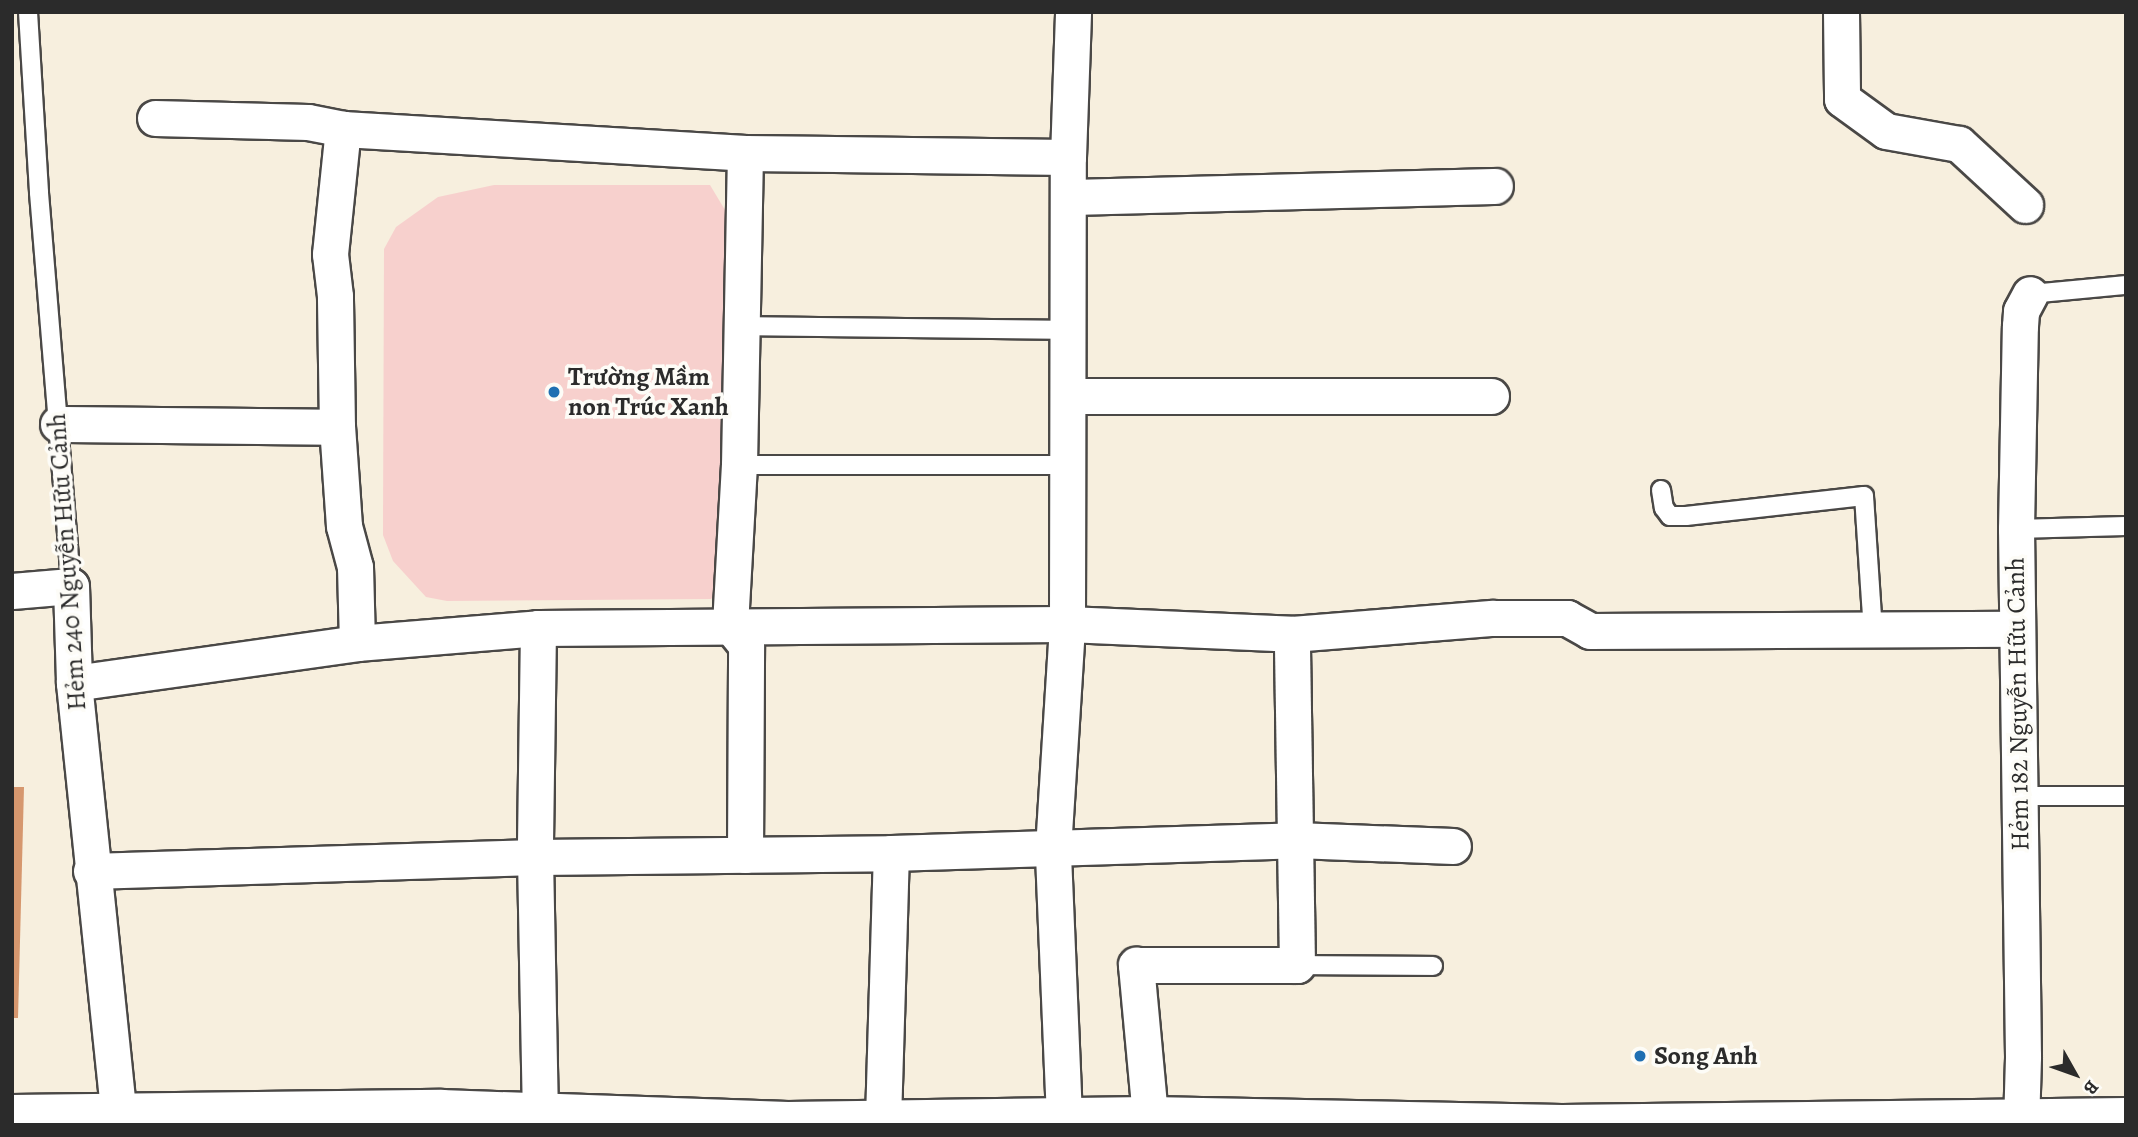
<!DOCTYPE html>
<html>
<head>
<meta charset="utf-8">
<style>
	body { margin:0 }
	#map { position:relative; width:2138px; height:1137px; overflow:hidden; background:#f7efde; font-family:Alegreya,serif }
	div>[style] { position:absolute }
	.built>* { inset:0; background:#f7d0cd }
	.building>* { inset:0; background:#d6976e }
	.roads { filter:drop-shadow(2px 0 #4a4846) drop-shadow(-2px 0 #4a4846) drop-shadow(0 2px #4a4846) drop-shadow(0 -2px #4a4846) }
	.service>* { height:18px; margin:-9px; padding:0 9px; transform-origin:9px; border-radius:9px; background:#fff }
	.minor>* { height:35px; margin:-17.5px; padding:0 17.5px; transform-origin:17.5px; border-radius:17.5px; background:#fff }
	.tertiary>* { height:38px; margin:-19px; padding:0 19px; transform-origin:19px; border-radius:19px; background:#fff }
	.dots>* { width:19px; height:19px; translate:-50% -50%; box-sizing:border-box; border:4px solid #fdfcf7; border-radius:50% }
	span { translate:-50% -50%; white-space:nowrap; text-align:center; line-height:1.15; -webkit-text-stroke:7px #fdfcf7; paint-order:stroke }
	.poi-label { font-size:26px; color:#2b2b2b; font-weight:700 }
	.left { translate:0 -50%; text-align:left }
	.street-label { font-size:26px; color:#2b2b2b }
	.frame { position:absolute; inset:0; border:14px solid #2b2b2b; pointer-events:none }
	.north { position:absolute; left:2040px; top:1039px; width:70px; height:70px; -webkit-text-stroke:5px #fdfcf7; paint-order:stroke; rotate:130deg; font-size:19px; font-weight:700; line-height:28px; text-align:center; color:#2b2b2b }
	.north::after { content:''; display:block; margin:auto; width:24px; height:32px; background:#2b2b2b; clip-path:polygon(50% 0,100% 100%,50% 72%,0 100%) }
</style>
</head>
<body>
<div id="map">
	<div class="built">
		<i style="clip-path:polygon(494px 185px,710px 185px,728px 215px,721px 589px,711px 599px,447px 601px,426px 597px,393px 561px,383px 535px,384px 249px,396px 227px,438px 197px)"></i>
	</div>
	<div class="building">
		<i style="clip-path:polygon(12px 787px,24px 787px,18px 1018px,12px 1018px)"></i>
	</div>
	<div class="roads">
		<div class="service">
			<i style="left:28px;top:12px;width:181px;rotate:86.5deg"></i>
			<i style="left:39px;top:193px;width:394px;rotate:85.3deg"></i>
			<i style="left:2030px;top:294px;width:96px;rotate:-5.4deg"></i>
			<i style="left:742px;top:326px;width:327px;rotate:0.7deg"></i>
			<i style="left:739px;top:465px;width:327px"></i>
			<i style="left:1661px;top:490px;width:18px;rotate:81deg"></i>
			<i style="left:1664px;top:508px;width:10px;rotate:53deg"></i>
			<i style="left:1670px;top:516px;width:16px"></i>
			<i style="left:1686px;top:516px;width:179px;rotate:-6.4deg"></i>
			<i style="left:1864px;top:496px;width:134px;rotate:86.2deg"></i>
			<i style="left:2016px;top:529px;width:110px;rotate:-1.6deg"></i>
			<i style="left:2020px;top:796px;width:106px"></i>
			<i style="left:1297px;top:965px;width:136px;rotate:0.4deg"></i>
		</div>
		<div class="minor">
			<i style="left:1841px;top:12px;width:87px;rotate:89.3deg"></i>
			<i style="left:1842px;top:99px;width:54px;rotate:36deg"></i>
			<i style="left:1886px;top:131px;width:74px;rotate:10.1deg"></i>
			<i style="left:1959px;top:144px;width:90px;rotate:42.7deg"></i>
			<i style="left:155px;top:118px;width:153px;rotate:1.5deg"></i>
			<i style="left:308px;top:122px;width:36px;rotate:11deg"></i>
			<i style="left:1070px;top:197px;width:425px;rotate:-1.5deg"></i>
			<i style="left:1068px;top:396px;width:423px"></i>
			<i style="left:58px;top:424px;width:279px;rotate:0.6deg"></i>
			<i style="left:12px;top:591px;width:59px;rotate:-4.8deg"></i>
			<i style="left:71px;top:586px;width:97px;rotate:88.2deg"></i>
			<i style="left:74px;top:683px;width:430px;rotate:84.1deg"></i>
			<i style="left:538px;top:628px;width:229px;rotate:90.8deg"></i>
			<i style="left:535px;top:857px;width:255px;rotate:88.9deg"></i>
			<i style="left:357px;top:643px;width:76px;rotate:-91.5deg"></i>
			<i style="left:355px;top:567px;width:42px;rotate:-105deg"></i>
			<i style="left:344px;top:526px;width:99px;rotate:-94deg"></i>
			<i style="left:337px;top:427px;width:131px;rotate:-90.9deg"></i>
			<i style="left:335px;top:296px;width:42px;rotate:-96.8deg"></i>
			<i style="left:330px;top:254px;width:126px;rotate:-84.1deg"></i>
			<i style="left:343px;top:129px;width:403px;rotate:3.4deg"></i>
			<i style="left:745px;top:153px;width:323px;rotate:0.7deg"></i>
			<i style="left:74px;top:683px;width:286px;rotate:-8deg"></i>
			<i style="left:357px;top:643px;width:182px;rotate:-4.7deg"></i>
			<i style="left:538px;top:628px;width:529px;rotate:-0.43deg"></i>
			<i style="left:1067px;top:624px;width:225px;rotate:2.5deg"></i>
			<i style="left:1292px;top:634px;width:202px;rotate:-4.6deg"></i>
			<i style="left:1493px;top:618px;width:74px"></i>
			<i style="left:1567px;top:618px;width:26px;rotate:29deg"></i>
			<i style="left:1590px;top:631px;width:427px;rotate:-0.3deg"></i>
			<i style="left:745px;top:855px;width:210px;rotate:-89.7deg"></i>
			<i style="left:746px;top:645px;width:26px;rotate:-129deg"></i>
			<i style="left:730px;top:625px;width:160px;rotate:-86.8deg"></i>
			<i style="left:739px;top:465px;width:312px;rotate:-88.9deg"></i>
			<i style="left:91px;top:871px;width:444px;rotate:-1.8deg"></i>
			<i style="left:535px;top:857px;width:356px;rotate:-0.6deg"></i>
			<i style="left:891px;top:853px;width:405px;rotate:-1.8deg"></i>
			<i style="left:1296px;top:840px;width:157px;rotate:2.2deg"></i>
			<i style="left:1150px;top:1116px;width:152px;rotate:-95.3deg"></i>
			<i style="left:1136px;top:965px;width:161px"></i>
			<i style="left:1297px;top:965px;width:331px;rotate:-90.9deg"></i>
			<i style="left:1064px;top:1117px;width:268px;rotate:-92.4deg"></i>
			<i style="left:1053px;top:849px;width:225px;rotate:-86.4deg"></i>
			<i style="left:1067px;top:624px;width:467px;rotate:-89.9deg"></i>
			<i style="left:1068px;top:157px;width:145px;rotate:-88deg"></i>
			<i style="left:883px;top:1120px;width:267px;rotate:-88.3deg"></i>
			<i style="left:2021px;top:1125px;width:69px;rotate:-88.3deg"></i>
			<i style="left:2023px;top:1056px;width:527px;rotate:-90.76deg"></i>
			<i style="left:2016px;top:529px;width:203px;rotate:-88.9deg"></i>
			<i style="left:2020px;top:326px;width:15px;rotate:-86deg"></i>
			<i style="left:2021px;top:311px;width:19px;rotate:-62deg"></i>
		</div>
		<div class="tertiary">
			<i style="left:12px;top:1114px;width:429px;rotate:-0.7deg"></i>
			<i style="left:441px;top:1109px;width:347px;rotate:2deg"></i>
			<i style="left:788px;top:1121px;width:362px;rotate:-0.8deg"></i>
			<i style="left:1150px;top:1116px;width:412px;rotate:1.1deg"></i>
			<i style="left:1562px;top:1124px;width:564px;rotate:-0.71deg"></i>
		</div>
	</div>
	<div class="dots">
		<i style="left:554px;top:392px;background:#1f6fb2"></i>
		<i style="left:1640px;top:1056px;background:#1f6fb2"></i>
	</div>
	<div class="poi-label">
		<span class="left" style="left:568px;top:392px">Trường Mầm<br>non Trúc Xanh</span>
		<span class="left" style="left:1654px;top:1056px">Song Anh</span>
	</div>
	<div class="street-label">
		<span style="left:67px;top:562px;rotate:-94deg">Hẻm 240 Nguyễn Hữu Cảnh</span>
		<span style="left:2018px;top:704px;rotate:-91deg">Hẻm 182 Nguyễn Hữu Cảnh</span>
	</div>
	<div class="frame"></div>
	<div class="north">B</div>
</div>
</body>
</html>
